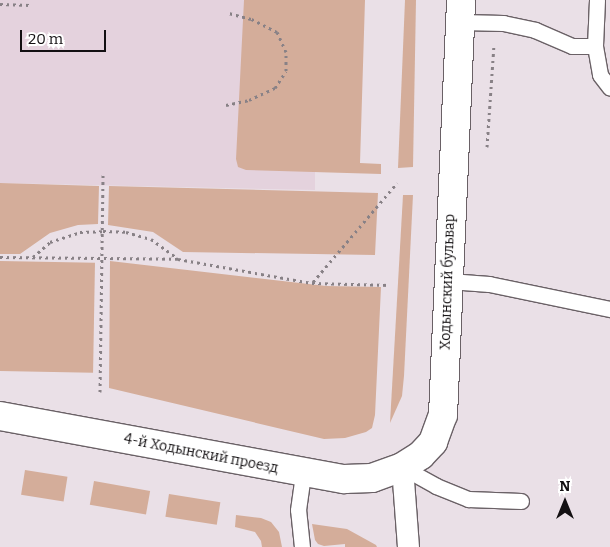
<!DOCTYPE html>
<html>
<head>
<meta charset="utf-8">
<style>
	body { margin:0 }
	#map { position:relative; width:610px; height:547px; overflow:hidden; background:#eae0e7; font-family:Bitter,serif }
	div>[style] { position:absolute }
	.built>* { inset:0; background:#e4d2dd }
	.green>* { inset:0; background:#d4ad9a; transform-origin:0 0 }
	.path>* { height:3px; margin-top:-1.5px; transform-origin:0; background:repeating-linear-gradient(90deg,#888186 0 2.5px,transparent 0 6.5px) }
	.roads { filter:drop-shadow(1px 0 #6a6166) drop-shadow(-1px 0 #6a6166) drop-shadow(0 1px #6a6166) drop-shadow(0 -1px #6a6166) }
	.service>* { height:15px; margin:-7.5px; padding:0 7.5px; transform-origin:7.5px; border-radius:7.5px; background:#fff }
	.pedestrian>* { height:21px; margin:-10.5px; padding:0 10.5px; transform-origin:10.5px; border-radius:10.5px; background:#fff }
	.minor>* { height:28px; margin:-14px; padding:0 14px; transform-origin:14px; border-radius:14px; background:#fff }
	span { translate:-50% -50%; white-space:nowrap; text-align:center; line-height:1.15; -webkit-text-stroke:4px #fff; paint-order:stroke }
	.street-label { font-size:14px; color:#131012 }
	.north { position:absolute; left:540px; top:477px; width:50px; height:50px; -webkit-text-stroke:4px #fff; paint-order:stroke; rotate:0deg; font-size:14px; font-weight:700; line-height:20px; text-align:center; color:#131012 }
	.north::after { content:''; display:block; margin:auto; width:18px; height:22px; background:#131012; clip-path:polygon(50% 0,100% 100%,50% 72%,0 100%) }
	.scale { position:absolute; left:20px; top:30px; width:86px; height:22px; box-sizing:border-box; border:2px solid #131012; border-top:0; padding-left:6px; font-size:15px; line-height:18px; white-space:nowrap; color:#131012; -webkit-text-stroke:4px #fff; paint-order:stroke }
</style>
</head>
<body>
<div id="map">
	<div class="built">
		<i style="clip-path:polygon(0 0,244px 0,244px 3px,315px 116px,315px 190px,0 183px)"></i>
	</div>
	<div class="green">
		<i style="clip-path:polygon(244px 0,365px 0,360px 163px,381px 164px,381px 174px,246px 170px,238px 167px,236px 159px)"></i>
		<i style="clip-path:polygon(405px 0,416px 0,413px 167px,398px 168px)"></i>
		<i style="clip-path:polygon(0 183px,99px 186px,98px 224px,78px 225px,50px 233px,20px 254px,0 254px)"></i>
		<i style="clip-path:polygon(109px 186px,378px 193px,375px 255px,183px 252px,153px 232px,108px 225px)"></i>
		<i style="clip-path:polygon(403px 195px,413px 195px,404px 376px,402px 396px,390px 423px)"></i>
		<i style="left:0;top:261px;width:95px;height:110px;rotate:1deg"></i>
		<i style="clip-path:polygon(110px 261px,326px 286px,381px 287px,375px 415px,372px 428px,366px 432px,345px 438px,324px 439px,109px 388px)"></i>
		<i style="left:25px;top:470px;width:43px;height:25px;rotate:9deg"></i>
		<i style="left:94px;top:481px;width:57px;height:24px;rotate:10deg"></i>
		<i style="left:169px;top:494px;width:52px;height:23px;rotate:9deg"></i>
		<i style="clip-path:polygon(236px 515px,261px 518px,271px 522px,279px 532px,282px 547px,262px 547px,261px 541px,255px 532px,235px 527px)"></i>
		<i style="clip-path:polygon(312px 524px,347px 529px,376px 545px,377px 547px,345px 547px,345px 544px,324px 546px,318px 544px,315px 540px)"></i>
	</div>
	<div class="path">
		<i style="left:0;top:4px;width:30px;rotate:2deg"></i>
		<i style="left:226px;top:105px;width:24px;rotate:-12deg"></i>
		<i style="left:249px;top:100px;width:29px;rotate:-25deg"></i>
		<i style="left:275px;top:88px;width:20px;rotate:-57deg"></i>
		<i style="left:286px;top:71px;width:19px;rotate:-90deg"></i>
		<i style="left:286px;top:52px;width:22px;rotate:-114deg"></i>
		<i style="left:277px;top:32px;width:29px;rotate:-153deg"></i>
		<i style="left:251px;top:19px;width:23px;rotate:-165deg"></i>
		<i style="left:487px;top:147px;width:102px;rotate:-86.1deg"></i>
		<i style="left:0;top:257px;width:178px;rotate:0.6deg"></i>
		<i style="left:178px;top:259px;width:136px;rotate:10.2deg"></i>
		<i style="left:312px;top:283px;width:78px;rotate:1.5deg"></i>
		<i style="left:33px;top:257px;width:23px;rotate:-41deg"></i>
		<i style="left:50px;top:242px;width:32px;rotate:-18deg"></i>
		<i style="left:80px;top:232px;width:23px;rotate:-2deg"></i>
		<i style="left:103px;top:231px;width:23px;rotate:2deg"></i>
		<i style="left:126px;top:232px;width:26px;rotate:16deg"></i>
		<i style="left:151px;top:239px;width:32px;rotate:36deg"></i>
		<i style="left:313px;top:282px;width:130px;rotate:-49.7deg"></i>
		<i style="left:100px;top:392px;width:217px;rotate:-89.2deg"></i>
	</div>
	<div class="roads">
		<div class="service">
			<i style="left:597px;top:0;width:46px;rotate:92.5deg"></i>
			<i style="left:595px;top:46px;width:29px;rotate:80deg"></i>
			<i style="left:600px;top:75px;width:16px;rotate:52deg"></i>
			<i style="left:461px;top:22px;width:42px;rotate:1.4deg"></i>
			<i style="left:503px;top:23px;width:33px;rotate:12deg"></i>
			<i style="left:535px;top:30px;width:40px;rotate:23.4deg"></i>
			<i style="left:572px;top:46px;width:23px"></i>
			<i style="left:449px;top:281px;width:40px;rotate:4.3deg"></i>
			<i style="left:489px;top:284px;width:124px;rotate:11.7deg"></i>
			<i style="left:402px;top:467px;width:39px;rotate:29deg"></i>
			<i style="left:436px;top:486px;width:35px;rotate:22deg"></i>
			<i style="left:468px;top:499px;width:53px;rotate:2.2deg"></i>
			<i style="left:302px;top:547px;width:37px;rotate:-96deg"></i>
			<i style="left:298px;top:510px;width:37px;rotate:-82deg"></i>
		</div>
		<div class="pedestrian">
			<i style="left:402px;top:467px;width:80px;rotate:85.7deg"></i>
		</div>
		<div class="minor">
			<i style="left:0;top:416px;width:350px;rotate:10.4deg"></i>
			<i style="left:344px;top:479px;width:28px;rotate:-2deg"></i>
			<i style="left:372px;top:478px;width:32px;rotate:-20deg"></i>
			<i style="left:402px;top:467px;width:22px;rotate:-32deg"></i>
			<i style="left:421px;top:455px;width:18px;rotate:-47deg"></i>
			<i style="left:433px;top:442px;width:29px;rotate:-70deg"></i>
			<i style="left:443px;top:415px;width:415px;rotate:-87.5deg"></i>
		</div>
	</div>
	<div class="street-label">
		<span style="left:448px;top:282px;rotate:-88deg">Ходынский бульвар</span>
		<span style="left:201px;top:454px;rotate:11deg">4-й Ходынский проезд</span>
	</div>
	<div class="north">N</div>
	<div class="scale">20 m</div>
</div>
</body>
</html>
